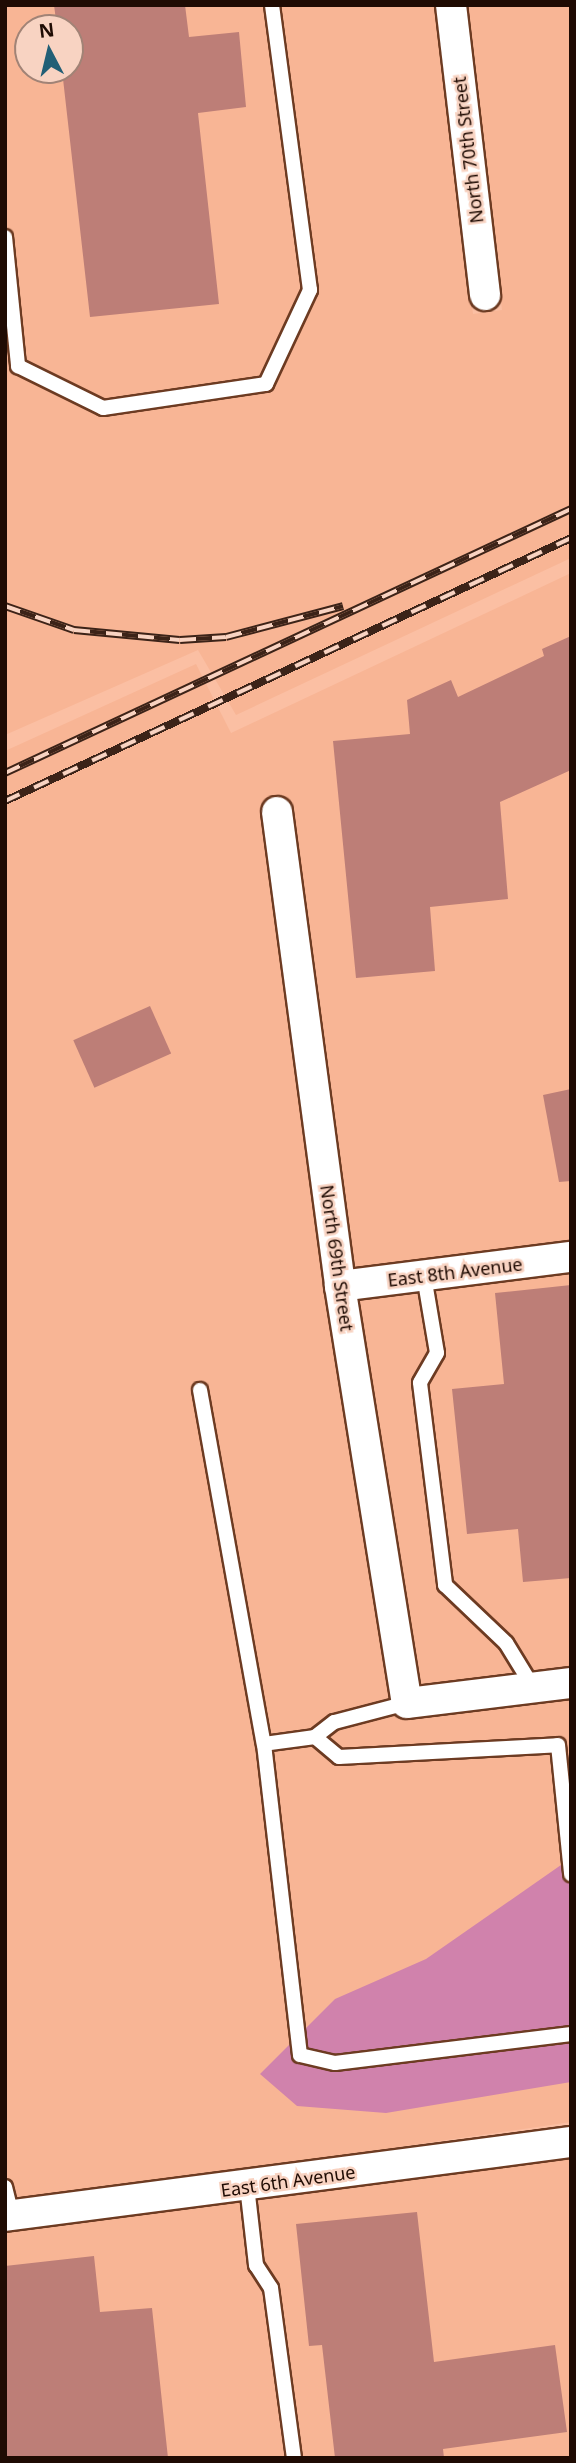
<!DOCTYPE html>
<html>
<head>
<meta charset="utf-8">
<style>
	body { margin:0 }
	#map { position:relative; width:576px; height:2463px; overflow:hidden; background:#fbbfa3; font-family:"Noto Sans",sans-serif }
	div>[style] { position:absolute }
	.built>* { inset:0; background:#f8b595 }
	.green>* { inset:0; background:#d082ac }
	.building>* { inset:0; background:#bd7e77; transform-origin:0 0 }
	.roads { filter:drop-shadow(2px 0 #6d3b22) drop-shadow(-2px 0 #6d3b22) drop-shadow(0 2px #6d3b22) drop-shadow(0 -2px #6d3b22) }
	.service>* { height:14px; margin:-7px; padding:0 7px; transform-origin:7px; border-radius:7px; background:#fff }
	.minor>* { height:30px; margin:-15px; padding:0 15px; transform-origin:15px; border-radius:15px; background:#fff }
	.rail>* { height:8px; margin-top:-4px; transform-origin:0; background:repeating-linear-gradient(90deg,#f8d3c2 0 16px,#3c2318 0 32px); box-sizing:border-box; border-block:2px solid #3c2318 }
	span { translate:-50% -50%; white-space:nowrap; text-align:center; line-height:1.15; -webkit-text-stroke:5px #f8d3c2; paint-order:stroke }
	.street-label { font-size:18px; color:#1f0b03 }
	.frame { position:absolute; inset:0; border:7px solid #1f0b03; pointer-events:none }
	.north { position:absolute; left:14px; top:14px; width:70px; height:70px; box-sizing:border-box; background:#f8d3c2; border:2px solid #a18376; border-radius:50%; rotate:353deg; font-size:19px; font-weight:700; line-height:28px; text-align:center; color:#1f0b03 }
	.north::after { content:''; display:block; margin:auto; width:24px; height:32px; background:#225f76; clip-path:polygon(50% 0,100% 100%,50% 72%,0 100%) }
</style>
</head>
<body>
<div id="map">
	<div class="built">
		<i style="clip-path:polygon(evenodd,5px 5px,436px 5px,473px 314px,502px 310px,466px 5px,571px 5px,571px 558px,236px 715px,198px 650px,5px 735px,5px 5px,28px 28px,70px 28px,70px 70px,28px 70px,28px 28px)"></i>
		<i style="clip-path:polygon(571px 573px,571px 2122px,5px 2204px,5px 751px,196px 664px,231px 733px)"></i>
		<i style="clip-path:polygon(571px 2155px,571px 2458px,5px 2458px,5px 2222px)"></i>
	</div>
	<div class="green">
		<i style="clip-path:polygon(571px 1858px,571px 2082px,386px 2113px,297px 2106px,260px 2074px,335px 1999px,426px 1959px)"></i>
	</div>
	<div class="building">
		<i style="clip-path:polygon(54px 5px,185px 5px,189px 37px,239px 32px,246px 107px,198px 113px,219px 304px,90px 317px,62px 70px,70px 70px,70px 28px,57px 28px)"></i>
		<i style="clip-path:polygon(571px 636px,571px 770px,500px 802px,508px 899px,430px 907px,435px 971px,356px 978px,333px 741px,410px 734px,407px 700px,451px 680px,458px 697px,544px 656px,542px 649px)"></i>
		<i style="left:150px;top:1006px;width:52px;height:84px;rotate:66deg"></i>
		<i style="clip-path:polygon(571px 1089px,571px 1181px,559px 1182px,543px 1095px)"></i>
		<i style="clip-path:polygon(571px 1285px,571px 1578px,523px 1582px,518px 1529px,467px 1534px,452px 1389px,504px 1384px,495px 1293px)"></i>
		<i style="clip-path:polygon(417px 2212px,434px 2362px,555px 2345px,567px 2432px,443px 2449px,444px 2458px,335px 2458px,322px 2345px,309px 2346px,296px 2224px)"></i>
		<i style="clip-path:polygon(94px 2256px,100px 2312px,152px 2308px,168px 2458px,5px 2458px,5px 2266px)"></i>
	</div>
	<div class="roads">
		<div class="service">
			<i style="left:5px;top:237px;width:130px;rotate:84.2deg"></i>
			<i style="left:18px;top:366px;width:95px;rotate:26.3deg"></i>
			<i style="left:103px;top:408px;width:165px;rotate:-8.4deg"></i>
			<i style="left:266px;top:384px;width:104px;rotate:-64.9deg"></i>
			<i style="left:310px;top:290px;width:288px;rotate:-97.6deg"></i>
			<i style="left:424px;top:1276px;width:78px;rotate:80.4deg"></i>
			<i style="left:437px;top:1353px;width:34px;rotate:120deg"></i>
			<i style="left:420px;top:1383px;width:204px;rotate:82.9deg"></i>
			<i style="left:445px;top:1585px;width:84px;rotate:43.6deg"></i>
			<i style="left:506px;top:1643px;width:52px;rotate:58.5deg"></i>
			<i style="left:200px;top:1390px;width:360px;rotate:79.8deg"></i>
			<i style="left:407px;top:1703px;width:75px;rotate:165.4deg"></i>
			<i style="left:334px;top:1722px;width:24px;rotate:142deg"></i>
			<i style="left:315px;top:1737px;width:51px;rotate:172.2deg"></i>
			<i style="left:264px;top:1744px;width:313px;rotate:83.4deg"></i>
			<i style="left:300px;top:2055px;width:36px;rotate:13deg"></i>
			<i style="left:335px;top:2063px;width:238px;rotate:-7deg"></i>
			<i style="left:315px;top:1737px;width:31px;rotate:40deg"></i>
			<i style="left:339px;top:1757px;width:219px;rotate:-3.1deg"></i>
			<i style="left:558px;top:1745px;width:130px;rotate:84.2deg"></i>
			<i style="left:247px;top:2186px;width:80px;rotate:83.5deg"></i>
			<i style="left:256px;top:2265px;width:27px;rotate:57deg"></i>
			<i style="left:271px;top:2288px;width:172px;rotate:82.3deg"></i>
			<i style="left:5px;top:2187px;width:29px;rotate:76deg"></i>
		</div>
		<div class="minor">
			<i style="left:451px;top:5px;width:292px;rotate:83.3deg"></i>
			<i style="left:277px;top:812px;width:478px;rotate:82.4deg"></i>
			<i style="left:340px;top:1286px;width:422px;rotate:80.9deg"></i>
			<i style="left:407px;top:1703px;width:165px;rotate:-7deg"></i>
			<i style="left:340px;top:1286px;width:233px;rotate:-7.2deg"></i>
			<i style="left:5px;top:2216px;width:571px;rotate:-7.45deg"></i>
		</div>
	</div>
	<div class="rail">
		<i style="left:5px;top:606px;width:73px;rotate:19.2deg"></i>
		<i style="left:74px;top:630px;width:106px;rotate:5.4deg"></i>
		<i style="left:180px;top:640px;width:46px;rotate:-3.7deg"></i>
		<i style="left:226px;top:637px;width:121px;rotate:-14.8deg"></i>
		<i style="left:5px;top:773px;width:625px;rotate:-25.01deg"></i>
		<i style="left:5px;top:801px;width:624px;rotate:-24.92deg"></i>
	</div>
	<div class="street-label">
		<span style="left:468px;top:150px;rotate:-97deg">North 70th Street</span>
		<span style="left:337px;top:1258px;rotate:82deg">North 69th Street</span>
		<span style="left:455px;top:1272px;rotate:-7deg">East 8th Avenue</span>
		<span style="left:288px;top:2181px;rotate:-8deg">East 6th Avenue</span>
	</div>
	<div class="frame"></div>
	<div class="north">N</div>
</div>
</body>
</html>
